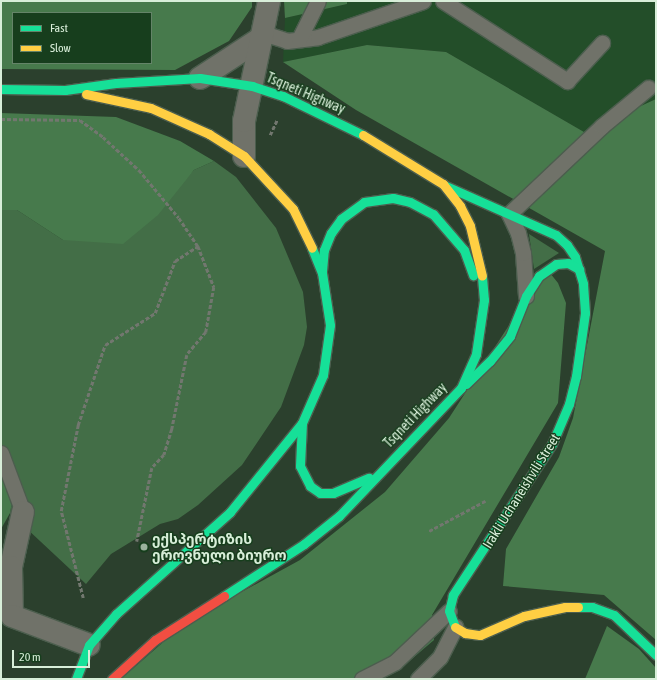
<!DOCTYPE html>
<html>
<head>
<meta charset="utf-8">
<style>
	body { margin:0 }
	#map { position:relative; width:657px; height:680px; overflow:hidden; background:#2b402d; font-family:"Asap Condensed","Noto Sans Georgian",sans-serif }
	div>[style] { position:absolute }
	.built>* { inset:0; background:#234e29 }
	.green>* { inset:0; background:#436e47 }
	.forest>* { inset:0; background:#477a4c }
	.path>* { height:2.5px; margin-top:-1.25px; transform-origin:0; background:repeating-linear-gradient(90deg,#72776f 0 4px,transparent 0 6px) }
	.roads { filter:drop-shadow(1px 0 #4c5e4e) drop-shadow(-1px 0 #4c5e4e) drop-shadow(0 1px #4c5e4e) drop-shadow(0 -1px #4c5e4e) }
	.lane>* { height:15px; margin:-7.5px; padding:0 7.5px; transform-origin:7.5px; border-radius:7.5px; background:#707269 }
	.street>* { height:22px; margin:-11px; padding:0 11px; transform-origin:11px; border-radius:11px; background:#707269 }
	.fast>* { height:9px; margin:-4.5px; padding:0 4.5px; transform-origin:4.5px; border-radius:4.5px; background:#16e098 }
	.slow>* { height:9px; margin:-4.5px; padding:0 4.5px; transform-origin:4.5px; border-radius:4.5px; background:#ffcf43 }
	.jam>* { height:9px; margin:-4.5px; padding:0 4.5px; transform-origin:4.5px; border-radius:4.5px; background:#f24e42 }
	.dots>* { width:11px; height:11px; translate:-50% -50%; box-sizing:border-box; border:2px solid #173e1d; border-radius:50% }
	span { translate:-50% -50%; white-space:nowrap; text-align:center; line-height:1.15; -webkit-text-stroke:3px #173e1d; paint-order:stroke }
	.street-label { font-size:14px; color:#d8eed9 }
	.poi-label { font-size:14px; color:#d8eed9; font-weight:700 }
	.left { translate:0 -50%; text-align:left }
	.frame { position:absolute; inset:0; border:2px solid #d8eed9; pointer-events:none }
	.legend { position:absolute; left:12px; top:12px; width:140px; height:52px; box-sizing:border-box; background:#173e1d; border:1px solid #648468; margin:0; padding:5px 7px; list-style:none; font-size:12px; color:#d8eed9 }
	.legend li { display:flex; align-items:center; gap:8px; height:20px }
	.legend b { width:20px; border:1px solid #648468 }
	.scale { position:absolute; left:12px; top:650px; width:78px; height:18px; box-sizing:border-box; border:2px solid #d8eed9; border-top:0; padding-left:5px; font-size:12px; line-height:14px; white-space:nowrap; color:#d8eed9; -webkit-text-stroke:3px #173e1d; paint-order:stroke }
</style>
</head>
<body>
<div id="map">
	<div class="built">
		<i style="clip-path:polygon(347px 1px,656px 1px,656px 99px,584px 132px,446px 52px,367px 45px,283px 62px,285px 18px,347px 4px)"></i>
	</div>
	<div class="green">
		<i style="clip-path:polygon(214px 161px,236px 177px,276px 228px,303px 292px,307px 327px,304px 345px,281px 407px,242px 465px,198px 505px,178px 519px,160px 524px,111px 554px,86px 584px,10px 513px,13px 497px,1px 472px,1px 210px,17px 210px,63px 240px,182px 183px,194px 170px)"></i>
		<i style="clip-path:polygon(529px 234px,559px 253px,534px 269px)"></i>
	</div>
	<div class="forest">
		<i style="clip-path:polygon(evenodd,1px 1px,252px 1px,252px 7px,229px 41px,175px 70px,1px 69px,1px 1px,13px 13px,151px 13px,151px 63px,13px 63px,13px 13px)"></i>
		<i style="clip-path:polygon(284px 1px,347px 1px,347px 4px,285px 18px)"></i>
		<i style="clip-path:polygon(367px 45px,446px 52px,584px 132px,656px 99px,656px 640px,604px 595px,503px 586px,506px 549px,559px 457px,573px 418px,605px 251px,356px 110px,283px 62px)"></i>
		<i style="clip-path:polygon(1px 113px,116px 117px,180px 141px,214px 161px,194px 170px,158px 215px,123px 244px,63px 240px,17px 210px,1px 210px)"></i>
		<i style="clip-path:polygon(546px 268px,558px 283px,566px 303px,558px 403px,432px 615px,434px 640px,400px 669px,379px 679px,121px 679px,185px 623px,300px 560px,385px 492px,449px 418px)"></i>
		<i style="clip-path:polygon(1px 472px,13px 497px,10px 513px,1px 529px)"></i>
		<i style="clip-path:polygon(607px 626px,639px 649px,656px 668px,656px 679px,585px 679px)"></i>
	</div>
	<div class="path">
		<i style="left:1px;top:119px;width:79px;rotate:0.7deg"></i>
		<i style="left:80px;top:120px;width:29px;rotate:36deg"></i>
		<i style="left:103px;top:137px;width:49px;rotate:42.5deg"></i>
		<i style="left:139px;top:170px;width:62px;rotate:50.2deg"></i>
		<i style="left:179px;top:218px;width:34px;rotate:56deg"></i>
		<i style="left:198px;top:246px;width:44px;rotate:68.7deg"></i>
		<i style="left:214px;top:287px;width:46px;rotate:100.1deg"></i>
		<i style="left:206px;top:332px;width:30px;rotate:130deg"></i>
		<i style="left:187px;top:355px;width:76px;rotate:101.5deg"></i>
		<i style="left:172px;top:429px;width:27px;rotate:107deg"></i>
		<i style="left:164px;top:455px;width:18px;rotate:133deg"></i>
		<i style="left:152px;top:468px;width:75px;rotate:101.6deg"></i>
		<i style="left:270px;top:135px;width:17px;rotate:-65deg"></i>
		<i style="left:429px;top:531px;width:64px;rotate:-28.2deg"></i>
		<i style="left:83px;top:598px;width:90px;rotate:-104.2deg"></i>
		<i style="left:61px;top:511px;width:88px;rotate:-78.8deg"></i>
		<i style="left:78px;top:425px;width:84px;rotate:-71.4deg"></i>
		<i style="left:105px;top:345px;width:59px;rotate:-32.6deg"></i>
		<i style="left:155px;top:313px;width:56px;rotate:-69deg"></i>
		<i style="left:175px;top:261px;width:27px;rotate:-33deg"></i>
	</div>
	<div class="roads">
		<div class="lane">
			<i style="left:443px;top:1px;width:148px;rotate:32.8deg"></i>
			<i style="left:567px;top:81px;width:52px;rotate:-47.4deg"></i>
			<i style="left:263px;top:33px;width:25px;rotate:18deg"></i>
			<i style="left:287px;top:41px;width:31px;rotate:-7deg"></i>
			<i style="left:318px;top:37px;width:111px;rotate:-18.9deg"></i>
			<i style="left:299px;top:39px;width:42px;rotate:-63.4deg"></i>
			<i style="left:526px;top:296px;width:43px;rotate:-94deg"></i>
			<i style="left:523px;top:253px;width:21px;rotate:-104deg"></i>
			<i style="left:518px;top:233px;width:21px;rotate:-115deg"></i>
			<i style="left:509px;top:214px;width:128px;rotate:-43.4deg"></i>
			<i style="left:602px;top:126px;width:60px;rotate:-39.6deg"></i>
			<i style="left:1px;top:453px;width:63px;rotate:69.6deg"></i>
			<i style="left:362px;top:679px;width:37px;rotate:-27deg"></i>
			<i style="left:395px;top:662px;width:74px;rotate:-43.4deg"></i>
			<i style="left:418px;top:679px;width:31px;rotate:-45deg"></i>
			<i style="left:440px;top:657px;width:34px;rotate:-63deg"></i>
		</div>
		<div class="street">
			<i style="left:200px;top:78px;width:75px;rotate:-33.1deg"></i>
			<i style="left:244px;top:156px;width:35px;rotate:-90deg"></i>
			<i style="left:244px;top:121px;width:123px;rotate:-78.2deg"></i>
			<i style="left:23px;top:512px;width:56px;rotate:102.3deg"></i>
			<i style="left:11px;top:567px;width:49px;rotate:88.8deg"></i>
			<i style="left:12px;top:616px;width:82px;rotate:20.6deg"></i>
		</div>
		<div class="fast">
			<i style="left:1px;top:89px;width:64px;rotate:0.9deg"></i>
			<i style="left:65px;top:90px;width:51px;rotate:-7.8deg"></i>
			<i style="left:116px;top:83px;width:84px;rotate:-3.4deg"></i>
			<i style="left:200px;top:78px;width:53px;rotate:8.7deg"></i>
			<i style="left:252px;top:86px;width:33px;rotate:18deg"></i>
			<i style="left:283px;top:96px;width:89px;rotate:26deg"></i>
			<i style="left:446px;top:186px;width:120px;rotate:24deg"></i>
			<i style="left:556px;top:235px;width:15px;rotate:42deg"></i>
			<i style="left:567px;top:245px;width:14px;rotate:56deg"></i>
			<i style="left:575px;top:257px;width:28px;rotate:73deg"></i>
			<i style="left:583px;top:284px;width:29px;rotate:86deg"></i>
			<i style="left:585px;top:313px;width:64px;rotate:98.1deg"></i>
			<i style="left:576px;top:376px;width:29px;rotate:104deg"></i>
			<i style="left:569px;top:404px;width:43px;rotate:113deg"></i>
			<i style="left:552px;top:444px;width:181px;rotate:123.3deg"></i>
			<i style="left:453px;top:595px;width:16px;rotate:104deg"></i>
			<i style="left:449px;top:611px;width:17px;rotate:69deg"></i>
			<i style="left:322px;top:271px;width:21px;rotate:-85deg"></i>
			<i style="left:324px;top:250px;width:18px;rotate:-68deg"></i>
			<i style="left:331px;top:233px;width:17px;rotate:-54deg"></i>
			<i style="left:341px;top:219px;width:29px;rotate:-36deg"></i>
			<i style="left:364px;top:202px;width:29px;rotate:-8deg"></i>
			<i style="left:393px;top:198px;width:17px;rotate:13deg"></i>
			<i style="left:410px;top:202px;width:26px;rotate:28deg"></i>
			<i style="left:433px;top:214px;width:48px;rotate:49.3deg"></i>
			<i style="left:464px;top:250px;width:27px;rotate:70deg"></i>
			<i style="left:466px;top:384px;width:33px;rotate:-44deg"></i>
			<i style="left:490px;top:361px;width:32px;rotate:-51deg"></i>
			<i style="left:510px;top:336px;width:43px;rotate:-68.2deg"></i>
			<i style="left:526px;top:296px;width:24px;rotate:-57deg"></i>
			<i style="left:539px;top:276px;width:21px;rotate:-35deg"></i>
			<i style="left:556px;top:264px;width:12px;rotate:-5deg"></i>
			<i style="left:568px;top:263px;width:13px;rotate:29deg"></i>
			<i style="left:302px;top:423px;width:43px;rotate:92.7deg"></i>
			<i style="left:300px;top:466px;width:22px;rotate:63deg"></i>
			<i style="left:310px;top:486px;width:12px;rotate:35deg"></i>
			<i style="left:320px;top:493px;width:13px"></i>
			<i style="left:333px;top:493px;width:39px;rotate:-23deg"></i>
			<i style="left:224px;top:596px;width:95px;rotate:-33deg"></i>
			<i style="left:304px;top:544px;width:45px;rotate:-38.7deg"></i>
			<i style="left:339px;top:516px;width:177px;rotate:-46.4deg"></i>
			<i style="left:461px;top:388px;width:37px;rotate:-66deg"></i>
			<i style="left:476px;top:354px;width:55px;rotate:-81.6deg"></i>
			<i style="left:484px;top:300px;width:24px;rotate:-95deg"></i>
			<i style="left:578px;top:607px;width:14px"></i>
			<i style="left:592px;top:607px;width:23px;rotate:20deg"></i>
			<i style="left:614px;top:615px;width:58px;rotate:43.6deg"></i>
			<i style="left:76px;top:679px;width:36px;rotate:-69deg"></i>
			<i style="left:89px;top:645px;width:41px;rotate:-48.9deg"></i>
			<i style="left:116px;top:614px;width:153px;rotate:-41.8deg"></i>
			<i style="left:230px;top:512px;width:114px;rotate:-51deg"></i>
			<i style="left:302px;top:423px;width:52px;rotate:-66.4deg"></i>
			<i style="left:323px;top:375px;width:50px;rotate:-82deg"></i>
			<i style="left:330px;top:325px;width:53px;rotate:-98.7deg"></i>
			<i style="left:322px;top:273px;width:27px;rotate:-112deg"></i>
		</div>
		<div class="slow">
			<i style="left:86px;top:94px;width:66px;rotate:12.2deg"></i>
			<i style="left:151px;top:108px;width:64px;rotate:24.1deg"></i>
			<i style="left:209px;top:134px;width:41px;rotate:32.2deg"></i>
			<i style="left:244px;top:156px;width:72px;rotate:47.2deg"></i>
			<i style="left:293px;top:209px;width:43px;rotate:64deg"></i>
			<i style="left:363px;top:135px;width:94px;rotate:31.5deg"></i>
			<i style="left:443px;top:184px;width:28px;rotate:52deg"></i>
			<i style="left:460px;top:206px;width:22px;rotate:63deg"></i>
			<i style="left:470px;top:226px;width:51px;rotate:76.5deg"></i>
			<i style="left:455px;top:627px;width:12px;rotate:31deg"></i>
			<i style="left:465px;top:633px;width:15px;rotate:8deg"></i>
			<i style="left:480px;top:635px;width:48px;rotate:-23.4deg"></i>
			<i style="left:524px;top:616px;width:42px;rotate:-12.4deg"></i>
			<i style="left:565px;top:607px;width:13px"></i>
		</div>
		<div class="jam">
			<i style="left:112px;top:679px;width:58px;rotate:-42.2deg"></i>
			<i style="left:155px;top:640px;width:82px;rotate:-32.5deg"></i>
		</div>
	</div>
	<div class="dots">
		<i style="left:144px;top:547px;background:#9bb19d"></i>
	</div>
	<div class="street-label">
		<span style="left:306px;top:93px;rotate:23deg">Tsqneti Highway</span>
		<span style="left:415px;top:415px;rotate:-46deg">Tsqneti Highway</span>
		<span style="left:521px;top:491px;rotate:-58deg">Irakli Uchaneishvili Street</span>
	</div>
	<div class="poi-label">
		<span class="left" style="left:152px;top:547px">ექსპერტიზის<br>ეროვნული ბიურო</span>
	</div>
	<div class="frame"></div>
	<ul class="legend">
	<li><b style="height:5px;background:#16e098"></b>Fast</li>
	<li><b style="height:5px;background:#ffcf43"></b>Slow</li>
	</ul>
	<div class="scale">20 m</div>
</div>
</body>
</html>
